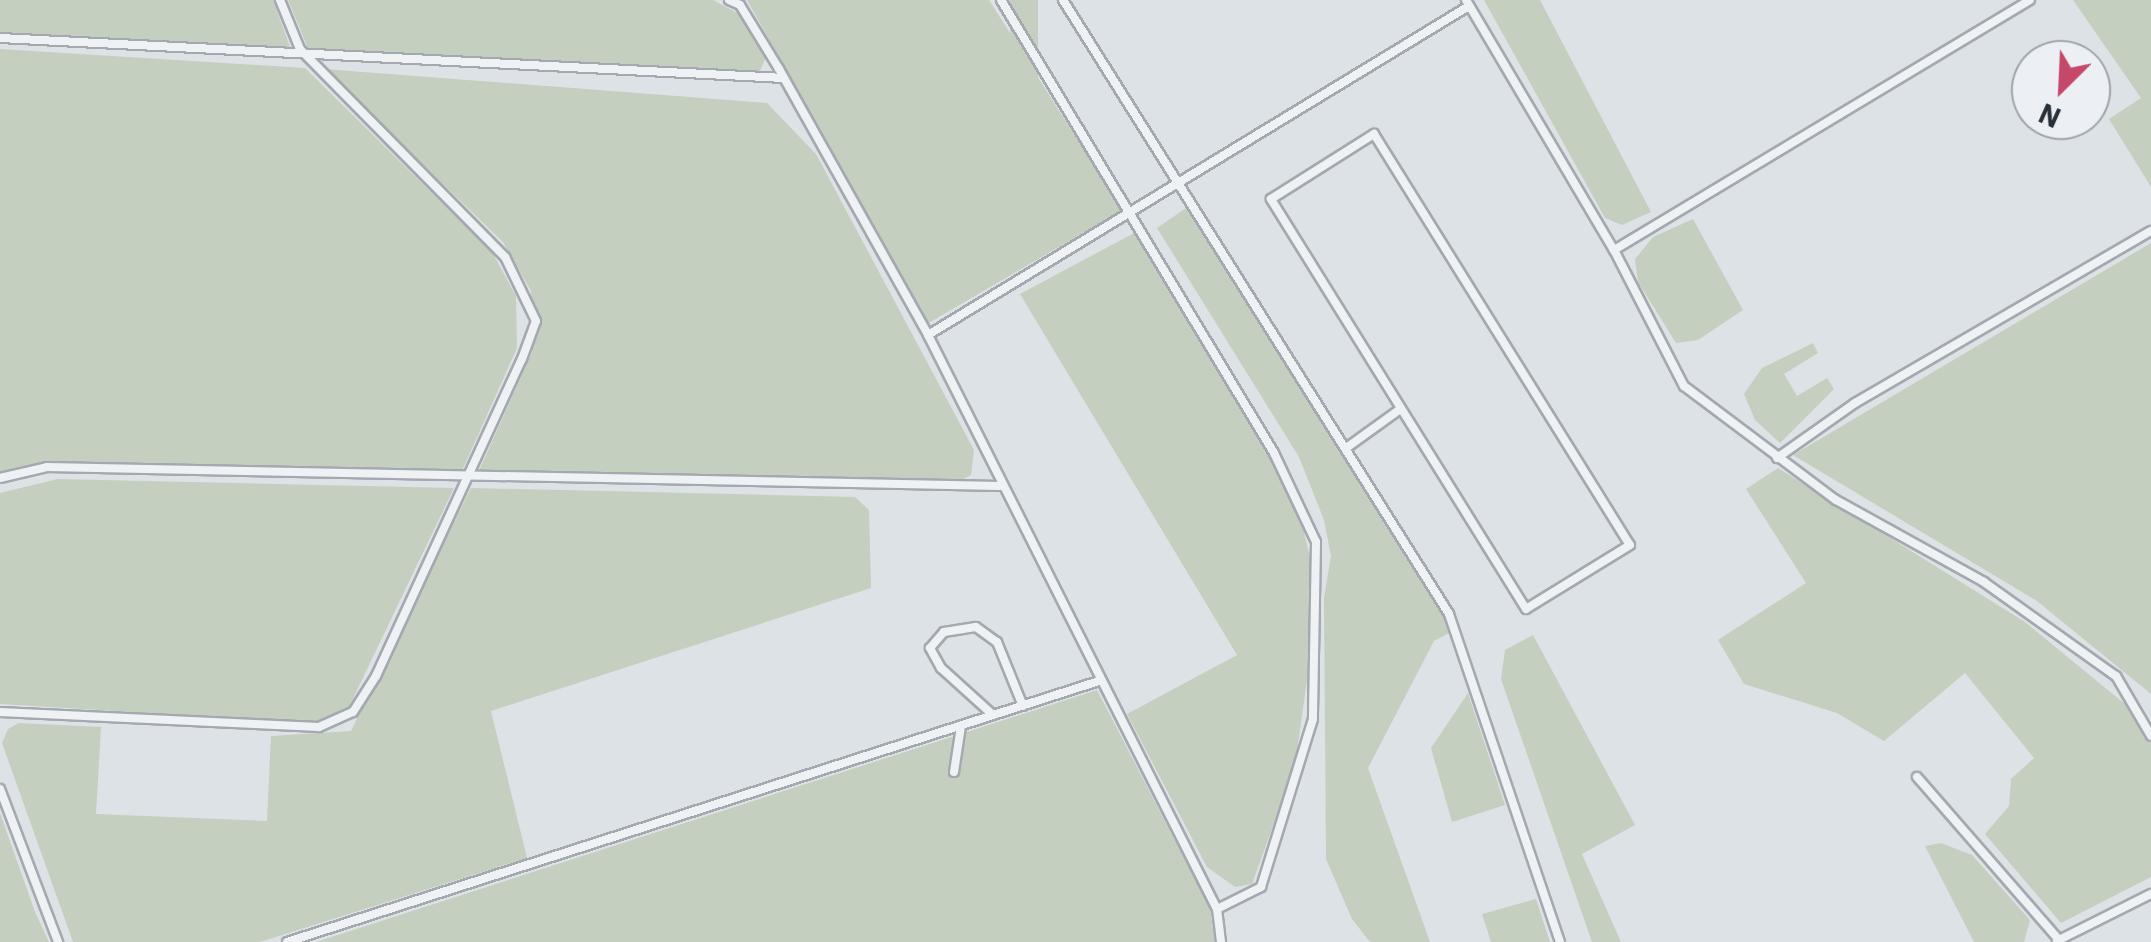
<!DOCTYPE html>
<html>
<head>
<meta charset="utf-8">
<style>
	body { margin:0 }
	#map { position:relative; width:2151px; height:942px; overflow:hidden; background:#dde2e6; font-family:"IBM Plex Sans",sans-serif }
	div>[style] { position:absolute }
	.green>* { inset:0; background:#c5cfbf; transform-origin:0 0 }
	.roads { filter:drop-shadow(2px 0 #a3a9af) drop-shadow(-2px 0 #a3a9af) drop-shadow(0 2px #a3a9af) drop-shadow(0 -2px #a3a9af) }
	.lane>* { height:8px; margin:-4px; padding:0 4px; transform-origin:4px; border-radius:4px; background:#eff2f5 }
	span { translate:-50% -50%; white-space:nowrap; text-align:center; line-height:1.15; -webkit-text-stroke:8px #ecf0f4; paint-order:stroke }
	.north { position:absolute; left:2011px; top:40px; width:100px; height:100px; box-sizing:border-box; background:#ecf0f4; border:2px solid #9da4aa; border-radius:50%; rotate:204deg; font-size:28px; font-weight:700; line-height:40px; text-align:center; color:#27313b }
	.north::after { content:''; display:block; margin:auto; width:35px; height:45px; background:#c54769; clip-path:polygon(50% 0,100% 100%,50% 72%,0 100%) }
</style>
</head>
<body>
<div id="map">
	<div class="green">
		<i style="clip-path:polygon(0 0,273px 0,292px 52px,0 34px)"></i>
		<i style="clip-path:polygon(288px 0,713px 0,745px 17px,766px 57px,755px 82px,310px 53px)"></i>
		<i style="clip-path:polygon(747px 0,989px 0,1122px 210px,927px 324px)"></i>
		<i style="left:1010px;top:0;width:28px;height:227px"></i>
		<i style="clip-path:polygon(1484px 0,1540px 0,1651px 212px,1622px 225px,1605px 218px)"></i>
		<i style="clip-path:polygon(2073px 0,2151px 0,2151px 187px,2109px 119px,2141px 98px)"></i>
		<i style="clip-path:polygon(0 49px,305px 68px,492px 252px,516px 296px,517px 348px,461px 473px,57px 463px,0 476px)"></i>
		<i style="clip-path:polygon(324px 69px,767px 103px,816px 154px,974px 450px,971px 475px,955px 483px,478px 473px,532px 352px,531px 291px,503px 242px)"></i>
		<i style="clip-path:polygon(1189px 206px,1445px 615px,1449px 633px,1434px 641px,1368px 768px,1430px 942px,1370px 942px,1352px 919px,1326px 859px,1324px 598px,1331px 556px,1324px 520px,1299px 457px,1157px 228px)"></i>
		<i style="clip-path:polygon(1693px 219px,1743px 310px,1698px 340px,1676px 343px,1638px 282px,1635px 259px,1653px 237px)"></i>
		<i style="clip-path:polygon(1136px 232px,1250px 414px,1300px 515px,1310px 558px,1313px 638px,1295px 765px,1252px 884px,1235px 887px,1207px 867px,1127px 714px,1237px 655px,1020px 294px)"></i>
		<i style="clip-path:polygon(2151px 243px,2151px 694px,2037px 601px,1793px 455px)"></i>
		<i style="clip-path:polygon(1813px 343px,1818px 353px,1784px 374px,1797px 396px,1827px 378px,1834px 389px,1780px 443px,1755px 420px,1744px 394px,1762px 368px)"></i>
		<i style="clip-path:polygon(1778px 468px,2025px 622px,2137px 714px,2151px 737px,2151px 877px,2061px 923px,1985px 834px,2009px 806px,2011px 779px,2034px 758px,1965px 673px,1884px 741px,1837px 713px,1744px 684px,1718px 640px,1806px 583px,1746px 489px)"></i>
		<i style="clip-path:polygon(58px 479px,454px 488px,348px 709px,334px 722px,314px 723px,0 704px,0 493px)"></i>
		<i style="clip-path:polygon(471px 488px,855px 497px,869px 510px,871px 588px,491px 711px,527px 858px,260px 942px,73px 942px,2px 743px,8px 729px,19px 723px,101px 727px,96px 814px,267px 821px,271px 736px,351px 731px)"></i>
		<i style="clip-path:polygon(1533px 635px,1635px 825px,1582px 854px,1621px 942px,1592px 942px,1501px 679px,1505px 650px)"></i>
		<i style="clip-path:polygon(1097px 690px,1210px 908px,1215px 942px,316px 942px)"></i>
		<i style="clip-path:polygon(1468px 693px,1505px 805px,1452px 822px,1431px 748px)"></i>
		<i style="clip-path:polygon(0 813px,35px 912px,49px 942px,0 942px)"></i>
		<i style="clip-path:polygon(1941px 843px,1972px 855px,2030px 920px,2024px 942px,1974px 942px,1925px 846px)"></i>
		<i style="clip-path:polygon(1536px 899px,1550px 942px,1491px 942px,1482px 914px)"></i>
	</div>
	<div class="roads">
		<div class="lane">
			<i style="left:729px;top:0;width:12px;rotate:24deg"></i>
			<i style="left:740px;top:5px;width:75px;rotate:58.6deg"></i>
			<i style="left:779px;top:69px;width:305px;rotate:60.7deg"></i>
			<i style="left:928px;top:335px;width:643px;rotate:63.28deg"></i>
			<i style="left:1217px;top:909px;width:33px;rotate:83deg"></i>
			<i style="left:1001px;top:0;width:529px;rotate:58.92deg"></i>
			<i style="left:1274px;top:453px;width:98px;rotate:64.7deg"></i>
			<i style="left:1316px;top:542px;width:177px;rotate:91deg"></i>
			<i style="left:1313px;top:719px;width:176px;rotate:107.2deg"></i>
			<i style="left:1261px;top:887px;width:49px;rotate:153.4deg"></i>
			<i style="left:1063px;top:0;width:725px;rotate:57.84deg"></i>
			<i style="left:1449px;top:614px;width:346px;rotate:71.3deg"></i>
			<i style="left:1466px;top:0;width:291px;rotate:59.4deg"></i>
			<i style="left:1614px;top:250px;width:153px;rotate:62.8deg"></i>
			<i style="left:1684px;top:386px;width:190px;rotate:36.9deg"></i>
			<i style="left:1836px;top:500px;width:169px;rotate:29deg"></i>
			<i style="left:1984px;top:582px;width:162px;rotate:35.5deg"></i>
			<i style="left:2116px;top:676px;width:69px;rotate:59.7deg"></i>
			<i style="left:0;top:38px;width:784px;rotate:2.92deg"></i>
			<i style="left:1374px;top:134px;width:484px;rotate:58.1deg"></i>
			<i style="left:1630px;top:545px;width:122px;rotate:148.4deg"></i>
			<i style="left:1526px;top:609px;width:483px;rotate:-121.9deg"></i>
			<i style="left:1271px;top:199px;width:122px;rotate:-32.3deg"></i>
			<i style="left:1614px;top:250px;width:485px;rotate:-31deg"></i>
			<i style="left:928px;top:335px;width:633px;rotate:-31.31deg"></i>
			<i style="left:1349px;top:446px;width:62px;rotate:-35.8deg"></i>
			<i style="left:1777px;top:458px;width:95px;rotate:-35.2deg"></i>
			<i style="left:1855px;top:403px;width:342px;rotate:-30.2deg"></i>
			<i style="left:0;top:478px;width:48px;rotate:-13.2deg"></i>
			<i style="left:47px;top:467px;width:953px;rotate:1.14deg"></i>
			<i style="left:0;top:712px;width:319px;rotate:2.7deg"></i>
			<i style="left:319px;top:727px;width:37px;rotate:-24deg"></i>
			<i style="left:353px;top:712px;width:43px;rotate:-57.4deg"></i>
			<i style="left:376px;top:676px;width:349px;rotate:-65.3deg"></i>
			<i style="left:522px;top:359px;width:40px;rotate:-69.8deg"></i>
			<i style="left:536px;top:321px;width:71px;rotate:-115.8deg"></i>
			<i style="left:505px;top:257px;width:292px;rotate:-134.6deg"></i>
			<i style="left:300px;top:49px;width:53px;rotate:-112.2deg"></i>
			<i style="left:993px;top:715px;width:70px;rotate:-137.9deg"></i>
			<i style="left:941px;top:668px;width:23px;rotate:-119deg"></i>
			<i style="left:930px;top:648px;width:21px;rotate:-49deg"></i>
			<i style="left:944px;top:632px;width:32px;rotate:-9deg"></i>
			<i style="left:976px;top:627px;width:26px;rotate:36deg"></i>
			<i style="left:997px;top:642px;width:69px;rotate:67.9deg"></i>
			<i style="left:954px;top:772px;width:47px;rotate:-81.3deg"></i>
			<i style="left:1917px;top:777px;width:216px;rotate:48.9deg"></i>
			<i style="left:0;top:789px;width:164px;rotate:69.2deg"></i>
			<i style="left:2057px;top:941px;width:105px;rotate:-26.6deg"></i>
			<i style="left:287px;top:942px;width:853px;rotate:-17.82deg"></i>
		</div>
	</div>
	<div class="north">N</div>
</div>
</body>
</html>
